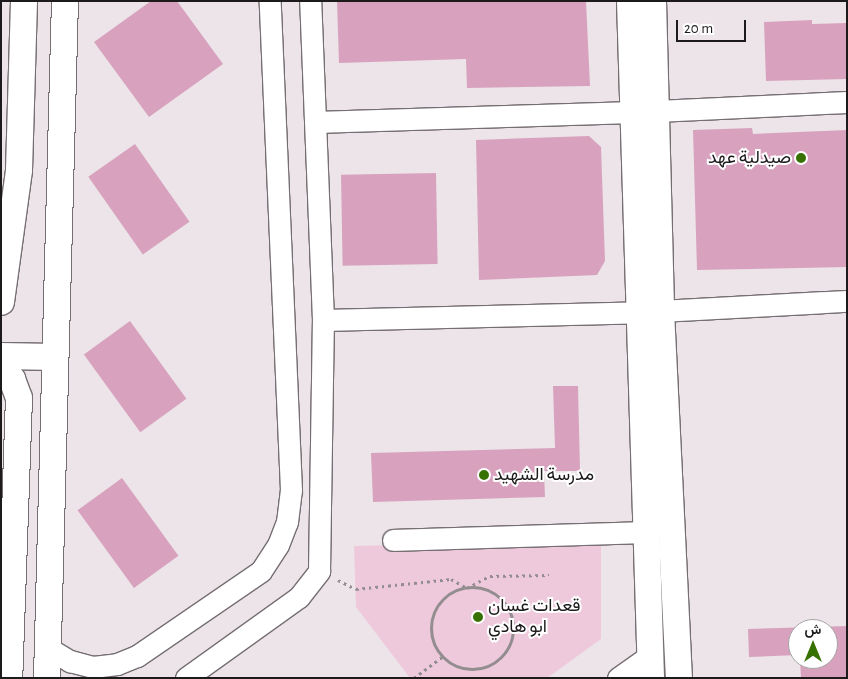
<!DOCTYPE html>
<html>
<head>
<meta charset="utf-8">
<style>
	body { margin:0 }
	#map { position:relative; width:848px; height:679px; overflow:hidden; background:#ece4e8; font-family:"Alegreya Sans",Vazirmatn,sans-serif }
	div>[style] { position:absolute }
	.green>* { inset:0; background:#eec9dc }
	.building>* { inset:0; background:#d8a2bf; transform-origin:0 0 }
	.path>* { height:3px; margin-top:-1.5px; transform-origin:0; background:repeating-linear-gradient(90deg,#938d90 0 2.5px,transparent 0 6.5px) }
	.path>.ring { margin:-1.5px; padding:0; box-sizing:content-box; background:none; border:3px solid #938d90; border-radius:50% }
	.roads { filter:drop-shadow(1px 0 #756e72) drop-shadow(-1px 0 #756e72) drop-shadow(0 1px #756e72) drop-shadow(0 -1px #756e72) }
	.minor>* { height:21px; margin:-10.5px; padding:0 10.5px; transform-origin:10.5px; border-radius:10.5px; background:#fff }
	.tertiary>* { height:26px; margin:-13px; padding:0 13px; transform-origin:13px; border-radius:13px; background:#fff }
	.dots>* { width:14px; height:14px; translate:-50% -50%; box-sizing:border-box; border:2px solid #fff; border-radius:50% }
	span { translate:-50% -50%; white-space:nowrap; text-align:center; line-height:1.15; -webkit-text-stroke:4px #fff; paint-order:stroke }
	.poi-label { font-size:18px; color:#1d1a1c }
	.right { translate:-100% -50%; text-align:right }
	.left { translate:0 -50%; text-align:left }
	.frame { position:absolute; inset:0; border:2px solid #1d1a1c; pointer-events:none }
	.north { position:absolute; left:788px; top:619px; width:50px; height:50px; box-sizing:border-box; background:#fff; border:1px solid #a5a3a4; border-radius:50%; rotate:0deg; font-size:14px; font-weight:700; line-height:20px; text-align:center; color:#1d1a1c }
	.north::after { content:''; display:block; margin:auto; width:18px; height:22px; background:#377100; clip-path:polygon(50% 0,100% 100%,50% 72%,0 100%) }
	.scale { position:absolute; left:676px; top:20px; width:70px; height:22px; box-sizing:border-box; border:2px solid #1d1a1c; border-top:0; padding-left:6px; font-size:15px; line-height:18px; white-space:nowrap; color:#1d1a1c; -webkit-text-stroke:4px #fff; paint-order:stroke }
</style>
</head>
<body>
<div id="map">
	<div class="green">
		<i style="clip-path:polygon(601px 540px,601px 639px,547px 678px,410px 678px,356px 607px,354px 546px)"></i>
	</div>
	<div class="building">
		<i style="clip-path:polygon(151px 1px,177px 1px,223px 64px,149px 117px,94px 42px)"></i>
		<i style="clip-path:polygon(337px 1px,586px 1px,590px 86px,467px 88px,466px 59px,339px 63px)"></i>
		<i style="clip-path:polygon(812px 20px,812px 24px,847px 23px,847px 79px,766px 81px,764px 22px)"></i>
		<i style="clip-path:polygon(752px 128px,753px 134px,847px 130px,847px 267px,697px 270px,693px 130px)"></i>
		<i style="clip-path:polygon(589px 136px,601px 147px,605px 261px,597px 275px,479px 280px,476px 140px)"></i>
		<i style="left:135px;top:144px;width:95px;height:57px;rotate:55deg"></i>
		<i style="left:436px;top:173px;width:91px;height:95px;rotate:89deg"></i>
		<i style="left:130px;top:321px;width:96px;height:57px;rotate:54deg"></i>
		<i style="clip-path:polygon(553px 386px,578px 386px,580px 471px,544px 471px,545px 497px,373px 502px,371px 453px,555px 448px)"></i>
		<i style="left:122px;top:478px;width:96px;height:55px;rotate:54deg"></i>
		<i style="clip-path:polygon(847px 626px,847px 678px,801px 678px,800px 659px,828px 659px,828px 629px,798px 629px,798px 655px,749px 657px,748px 629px)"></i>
	</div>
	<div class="path">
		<i style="left:338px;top:580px;width:20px;rotate:27deg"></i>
		<i style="left:356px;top:589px;width:96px;rotate:-6deg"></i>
		<i style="left:451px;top:579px;width:18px;rotate:29deg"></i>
		<i style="left:467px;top:588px;width:26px;rotate:-28deg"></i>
		<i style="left:490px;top:576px;width:59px;rotate:-1deg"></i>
		<i class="ring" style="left:431px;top:587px;width:79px;height:79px"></i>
		<i style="left:414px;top:678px;width:35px;rotate:-37deg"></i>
	</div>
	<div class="roads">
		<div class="minor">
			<i style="left:656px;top:111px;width:191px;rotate:-2.7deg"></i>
			<i style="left:315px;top:122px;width:318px;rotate:-1.8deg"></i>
			<i style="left:323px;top:320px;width:318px;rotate:-1.4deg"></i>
			<i style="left:641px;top:312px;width:206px;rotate:-3.1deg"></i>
			<i style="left:393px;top:540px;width:251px;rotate:-1.8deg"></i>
			<i style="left:48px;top:648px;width:26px;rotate:31deg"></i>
			<i style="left:70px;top:661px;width:24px;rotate:15deg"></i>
			<i style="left:93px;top:667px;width:24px;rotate:-7deg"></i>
			<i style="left:117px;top:664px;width:22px;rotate:-22deg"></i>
			<i style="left:137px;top:656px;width:150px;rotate:-34.4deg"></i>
			<i style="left:261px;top:571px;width:31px;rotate:-57deg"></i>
			<i style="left:278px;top:545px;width:25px;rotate:-69deg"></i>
			<i style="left:287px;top:522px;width:32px;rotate:-83deg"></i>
			<i style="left:291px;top:490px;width:489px;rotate:-92.5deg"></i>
			<i style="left:186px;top:678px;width:139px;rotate:-35.6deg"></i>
			<i style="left:299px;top:597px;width:33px;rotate:-52deg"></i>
			<i style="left:319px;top:571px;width:251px;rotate:-89.1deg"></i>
			<i style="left:323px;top:320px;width:319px;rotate:-92.3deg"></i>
			<i style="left:618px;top:678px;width:38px;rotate:-35deg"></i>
		</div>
		<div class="tertiary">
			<i style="left:630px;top:1px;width:677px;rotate:88.22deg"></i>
			<i style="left:653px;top:1px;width:310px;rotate:88.5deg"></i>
			<i style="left:661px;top:311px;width:367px;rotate:87.2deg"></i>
			<i style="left:1px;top:302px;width:133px;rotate:-82.2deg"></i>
			<i style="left:19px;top:170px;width:169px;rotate:-88.3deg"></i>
			<i style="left:1px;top:356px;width:54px;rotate:1.1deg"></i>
			<i style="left:1px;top:369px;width:15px;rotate:42deg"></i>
			<i style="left:12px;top:379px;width:20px;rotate:70deg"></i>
			<i style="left:19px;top:398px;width:280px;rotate:92deg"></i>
			<i style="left:47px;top:678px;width:677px;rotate:-88.48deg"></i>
		</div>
	</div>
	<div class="dots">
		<i style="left:801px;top:158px;background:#377100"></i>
		<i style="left:484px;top:475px;background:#377100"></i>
		<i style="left:478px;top:617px;background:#377100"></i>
	</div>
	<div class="poi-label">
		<span class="right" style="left:791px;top:158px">صيدلية عهد</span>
		<span class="left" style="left:494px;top:475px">مدرسة الشهيد</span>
		<span class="left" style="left:488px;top:617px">قعدات غسان<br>ابو هادي</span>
	</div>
	<div class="frame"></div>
	<div class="north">ش</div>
	<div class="scale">20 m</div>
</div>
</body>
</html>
